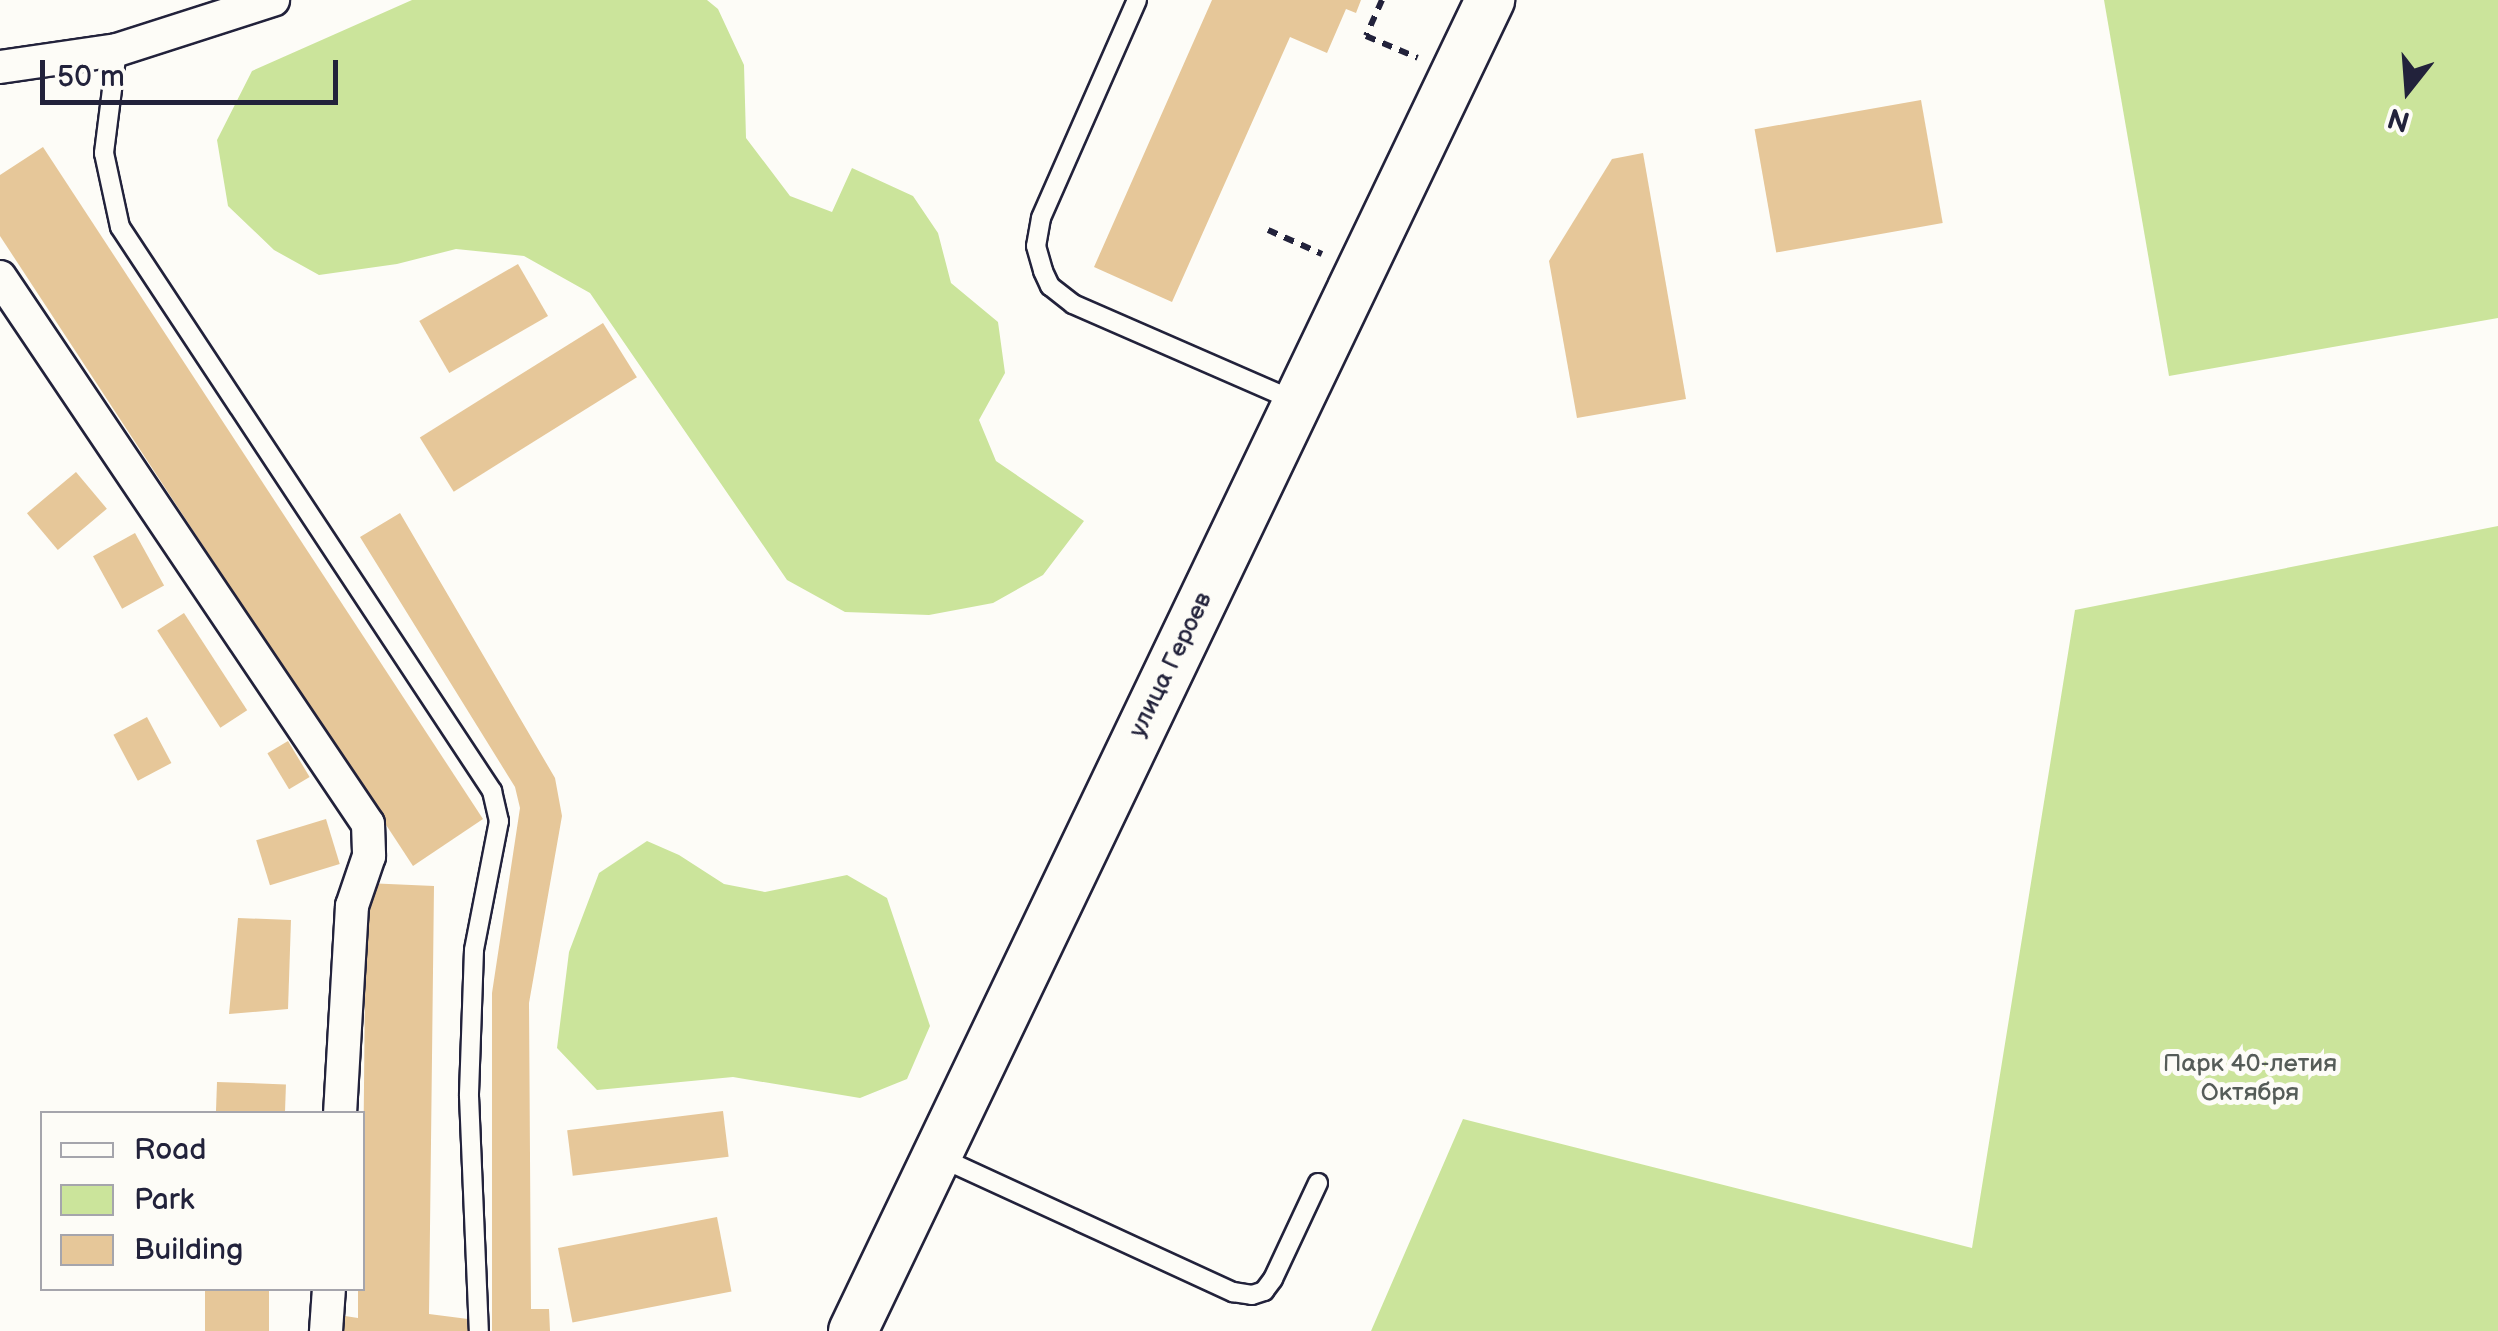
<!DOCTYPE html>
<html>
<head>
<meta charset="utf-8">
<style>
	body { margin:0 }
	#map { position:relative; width:2498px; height:1331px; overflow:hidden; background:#fdfcf7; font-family:"Balsamiq Sans",sans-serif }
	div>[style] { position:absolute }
	.green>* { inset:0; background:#cbe49b }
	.building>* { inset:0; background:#e6c799; transform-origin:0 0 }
	.path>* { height:6px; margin-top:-3px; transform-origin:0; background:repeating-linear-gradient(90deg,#22223b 0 10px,transparent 0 18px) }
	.roads { filter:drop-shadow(2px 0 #22223b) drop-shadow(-2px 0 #22223b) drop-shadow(0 2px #22223b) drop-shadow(0 -2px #22223b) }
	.lane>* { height:18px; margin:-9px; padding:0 9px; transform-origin:9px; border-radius:9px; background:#fdfcf7 }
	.street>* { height:32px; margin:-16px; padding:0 16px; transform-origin:16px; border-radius:16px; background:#fdfcf7 }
	.secondary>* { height:48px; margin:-24px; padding:0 24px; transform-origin:24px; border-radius:24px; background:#fdfcf7 }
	span { translate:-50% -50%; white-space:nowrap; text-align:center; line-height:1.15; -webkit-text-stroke:10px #fdfcf7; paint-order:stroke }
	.street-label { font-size:25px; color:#22223b }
	.park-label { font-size:25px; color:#555c58 }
	.legend { position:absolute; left:40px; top:1111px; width:325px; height:180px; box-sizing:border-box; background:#fdfcf7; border:2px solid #a5a5ac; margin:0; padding:12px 18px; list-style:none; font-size:30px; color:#22223b }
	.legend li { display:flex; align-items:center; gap:20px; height:50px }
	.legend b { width:50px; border:2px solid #a5a5ac }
	.north { position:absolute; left:2358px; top:40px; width:100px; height:100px; -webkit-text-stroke:8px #fdfcf7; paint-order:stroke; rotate:197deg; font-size:28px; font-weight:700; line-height:40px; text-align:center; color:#22223b }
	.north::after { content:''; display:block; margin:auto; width:35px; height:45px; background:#22223b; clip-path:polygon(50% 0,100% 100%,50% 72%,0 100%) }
	.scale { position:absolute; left:40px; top:60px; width:298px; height:45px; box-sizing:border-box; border:5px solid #22223b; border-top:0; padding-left:12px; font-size:30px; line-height:35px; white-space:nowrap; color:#22223b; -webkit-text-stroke:8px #fdfcf7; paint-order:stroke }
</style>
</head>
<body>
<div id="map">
	<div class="green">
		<i style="clip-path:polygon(412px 0,707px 0,718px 9px,744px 65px,746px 138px,790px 196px,832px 212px,852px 168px,913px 196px,938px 233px,951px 283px,998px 322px,1005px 373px,979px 420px,996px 461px,1084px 521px,1043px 575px,993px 603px,929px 615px,845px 612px,787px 580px,590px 293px,524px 256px,456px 249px,397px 264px,319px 275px,274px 250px,228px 206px,217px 140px,252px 71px)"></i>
		<i style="clip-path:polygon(2104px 0,2498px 0,2498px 318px,2169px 376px)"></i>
		<i style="clip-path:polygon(2498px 526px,2498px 1331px,1371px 1331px,1463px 1119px,1972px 1248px,2075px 610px)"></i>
		<i style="clip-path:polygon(647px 841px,679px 855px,724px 884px,765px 892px,847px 875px,887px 898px,930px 1026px,907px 1079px,860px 1098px,733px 1077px,597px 1090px,557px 1048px,569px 952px,599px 873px)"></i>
	</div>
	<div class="building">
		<i style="clip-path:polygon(1212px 0,1361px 0,1356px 13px,1346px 9px,1327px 53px,1290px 37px,1172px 302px,1094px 267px)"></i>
		<i style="left:1921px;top:100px;width:125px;height:169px;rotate:80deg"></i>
		<i style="clip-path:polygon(43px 147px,483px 819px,413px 866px,0 236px,0 175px)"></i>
		<i style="clip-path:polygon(1643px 153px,1686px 399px,1577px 418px,1549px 261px,1612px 159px)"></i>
		<i style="left:518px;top:264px;width:60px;height:114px;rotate:60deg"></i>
		<i style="left:603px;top:323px;width:64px;height:216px;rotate:58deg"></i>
		<i style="left:76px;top:472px;width:48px;height:64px;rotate:50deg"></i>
		<i style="clip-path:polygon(400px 513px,555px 778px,562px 816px,529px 1003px,531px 1309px,549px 1309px,550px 1331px,492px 1331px,492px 993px,520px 808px,515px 787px,360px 537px)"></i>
		<i style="left:135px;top:533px;width:60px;height:48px;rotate:61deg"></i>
		<i style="left:184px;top:613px;width:116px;height:32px;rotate:57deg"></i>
		<i style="left:147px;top:717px;width:52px;height:38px;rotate:62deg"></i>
		<i style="left:288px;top:741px;width:42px;height:24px;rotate:59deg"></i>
		<i style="left:326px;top:819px;width:47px;height:73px;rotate:73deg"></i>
		<i style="clip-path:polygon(366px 883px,434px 886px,429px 1314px,468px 1319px,469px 1331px,343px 1331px,345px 1316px,358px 1318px,358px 1288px,362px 1288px)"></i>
		<i style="clip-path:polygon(238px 918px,291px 920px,288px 1009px,229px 1014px)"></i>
		<i style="left:217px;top:1082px;width:69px;height:32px;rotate:2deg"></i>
		<i style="left:723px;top:1111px;width:46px;height:157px;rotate:83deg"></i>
		<i style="left:717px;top:1217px;width:76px;height:162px;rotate:79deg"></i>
		<i style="left:205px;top:1288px;width:64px;height:43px"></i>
	</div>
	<div class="path">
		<i style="left:1382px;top:0;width:39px;rotate:114deg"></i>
		<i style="left:1366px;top:36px;width:56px;rotate:22.9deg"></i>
		<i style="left:1268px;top:230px;width:59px;rotate:24deg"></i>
	</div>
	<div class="roads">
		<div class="lane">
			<i style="left:1137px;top:0;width:238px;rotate:113.8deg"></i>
			<i style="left:1041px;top:218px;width:28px;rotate:100deg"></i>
			<i style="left:1036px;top:246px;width:26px;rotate:74deg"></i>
			<i style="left:1043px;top:271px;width:17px;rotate:65deg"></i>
			<i style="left:1050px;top:286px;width:29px;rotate:38deg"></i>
			<i style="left:1073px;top:304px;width:244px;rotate:23.6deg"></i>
			<i style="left:117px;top:50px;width:104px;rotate:97.2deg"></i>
			<i style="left:104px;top:153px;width:76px;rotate:77.8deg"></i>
			<i style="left:120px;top:227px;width:676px;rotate:56.59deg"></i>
			<i style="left:492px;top:791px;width:31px;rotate:77deg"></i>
			<i style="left:499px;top:821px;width:131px;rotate:101deg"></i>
			<i style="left:474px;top:950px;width:146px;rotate:92deg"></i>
			<i style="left:469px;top:1096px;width:235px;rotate:87.6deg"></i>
			<i style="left:937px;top:1156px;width:326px;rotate:24.7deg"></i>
			<i style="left:1233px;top:1292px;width:19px;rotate:9deg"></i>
			<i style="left:1252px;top:1295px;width:13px;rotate:-18deg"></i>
			<i style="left:1264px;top:1291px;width:15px;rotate:-53deg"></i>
			<i style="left:1273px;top:1279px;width:106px;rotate:-64.9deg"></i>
		</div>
		<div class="street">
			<i style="left:0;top:67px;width:118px;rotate:-8.3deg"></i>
			<i style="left:117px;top:50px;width:164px;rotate:-17.8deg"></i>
			<i style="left:0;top:277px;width:659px;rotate:56.07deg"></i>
			<i style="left:368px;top:824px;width:32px;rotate:88deg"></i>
			<i style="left:369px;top:856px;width:53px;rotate:108.8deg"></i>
			<i style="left:352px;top:906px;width:208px;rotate:93.3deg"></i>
			<i style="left:326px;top:1331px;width:43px;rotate:-86deg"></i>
		</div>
		<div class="secondary">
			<i style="left:853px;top:1331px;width:1476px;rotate:-64.42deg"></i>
		</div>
	</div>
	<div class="street-label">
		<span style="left:1171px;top:665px;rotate:-64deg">улица Героев</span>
	</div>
	<div class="park-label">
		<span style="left:2250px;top:1079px">Парк 40-летия<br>Октября</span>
	</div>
	<ul class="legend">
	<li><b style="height:12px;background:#fdfcf7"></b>Road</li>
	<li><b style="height:28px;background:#cbe49b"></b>Park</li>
	<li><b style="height:28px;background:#e6c799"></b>Building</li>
	</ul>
	<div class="north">N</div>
	<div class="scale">50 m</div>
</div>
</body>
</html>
